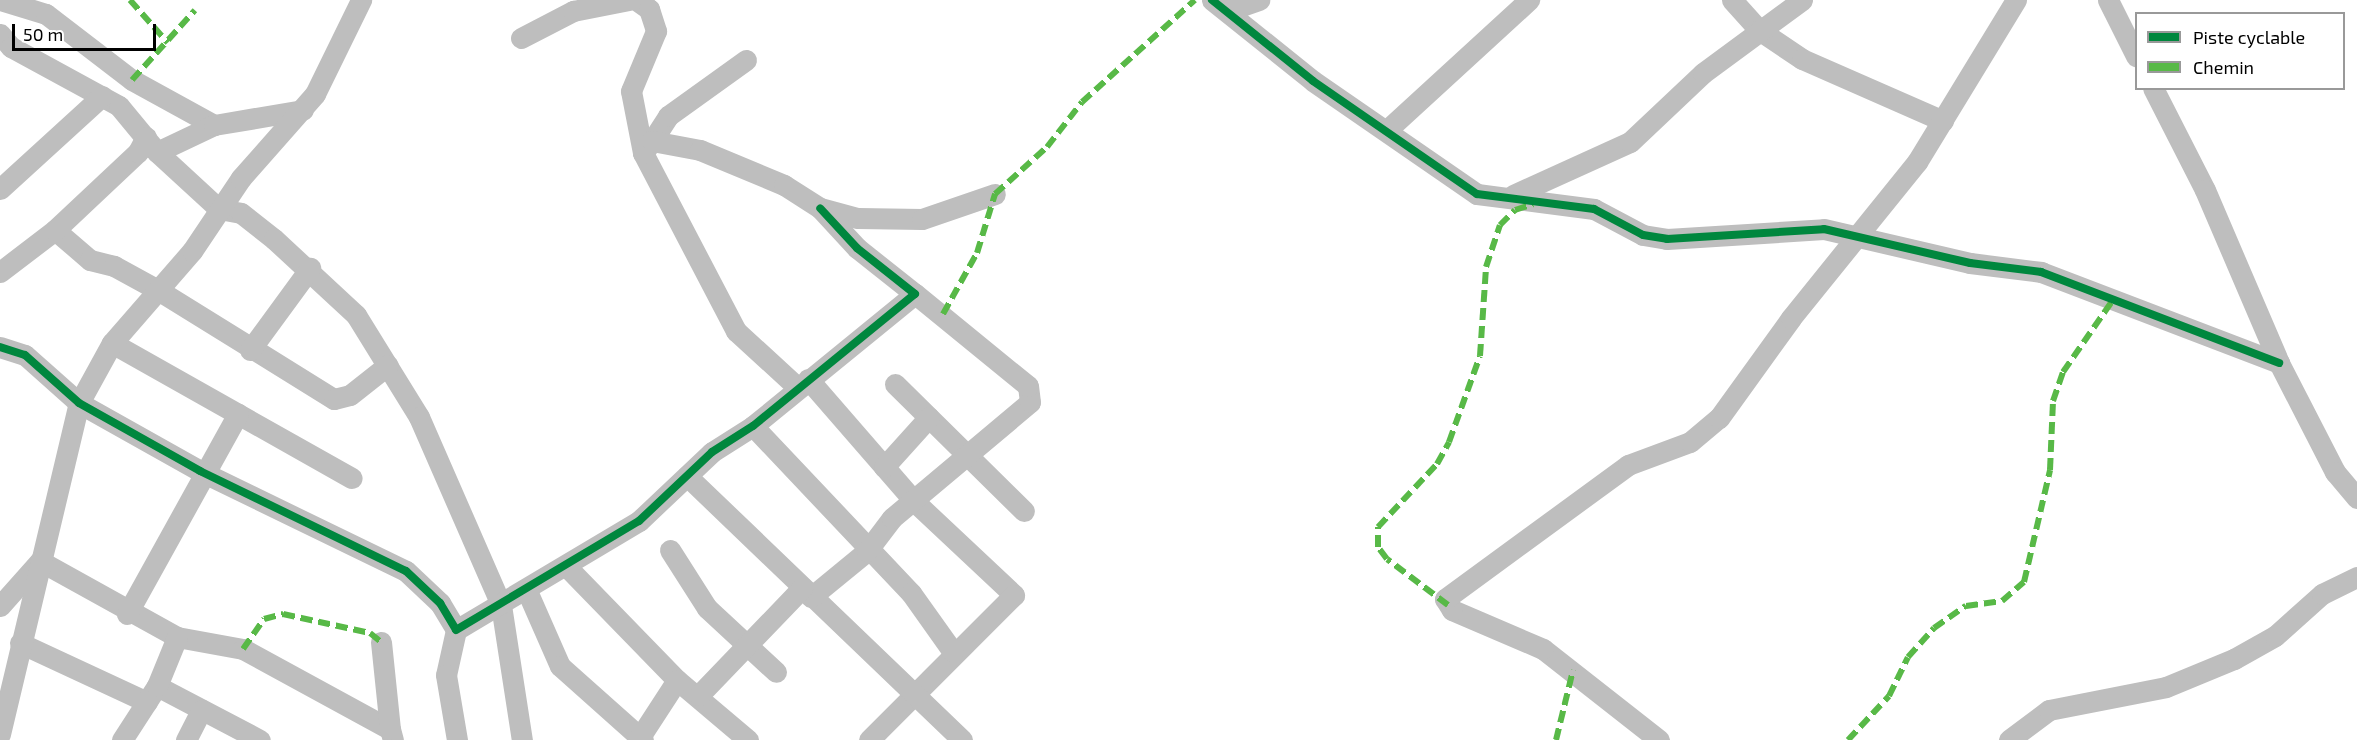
<!DOCTYPE html>
<html>
<head>
<meta charset="utf-8">
<style>
	body { margin:0 }
	#map { position:relative; width:2357px; height:740px; overflow:hidden; background:#fff; font-family:"Exo 2",sans-serif }
	div>[style] { position:absolute }
	.minor>* { height:21px; margin:-10.5px; padding:0 10.5px; transform-origin:10.5px; border-radius:10.5px; background:#bebebe }
	.quiet>* { height:6px; margin-top:-3px; transform-origin:0; background:repeating-linear-gradient(90deg,#58b947 0 12px,transparent 0 18px) }
	.cycleway>* { height:8px; margin:-4px; padding:0 4px; transform-origin:4px; border-radius:4px; background:#00873e }
	span { translate:-50% -50%; white-space:nowrap; text-align:center; line-height:1.15; -webkit-text-stroke:4.5px #fff; paint-order:stroke }
	.legend { position:absolute; left:2135px; top:12px; width:210px; height:78px; box-sizing:border-box; background:#fff; border:2px solid #999; margin:0; padding:8px 10px; list-style:none; font-size:18px; color:#000 }
	.legend li { display:flex; align-items:center; gap:12px; height:30px }
	.legend b { width:30px; border:2px solid #999 }
	.scale { position:absolute; left:12px; top:24px; width:144px; height:27px; box-sizing:border-box; border:3px solid #000; border-top:0; padding-left:8px; font-size:18px; line-height:21px; white-space:nowrap; color:#000; -webkit-text-stroke:4px #fff; paint-order:stroke }
</style>
</head>
<body>
<div id="map">
	<div class="minor">
		<i style="left:0;top:0;width:48px;rotate:16.9deg"></i>
		<i style="left:46px;top:14px;width:108px;rotate:37.5deg"></i>
		<i style="left:132px;top:80px;width:94px;rotate:28.8deg"></i>
		<i style="left:636px;top:0;width:16px;rotate:35deg"></i>
		<i style="left:649px;top:9px;width:23px;rotate:72deg"></i>
		<i style="left:656px;top:31px;width:65px;rotate:112.6deg"></i>
		<i style="left:631px;top:91px;width:63px;rotate:79deg"></i>
		<i style="left:643px;top:153px;width:201px;rotate:62.4deg"></i>
		<i style="left:736px;top:331px;width:81px;rotate:42.5deg"></i>
		<i style="left:1212px;top:0;width:129px;rotate:38.7deg"></i>
		<i style="left:1313px;top:81px;width:199px;rotate:34.6deg"></i>
		<i style="left:1477px;top:194px;width:118px;rotate:7.3deg"></i>
		<i style="left:1594px;top:209px;width:55px;rotate:28deg"></i>
		<i style="left:1643px;top:235px;width:24px;rotate:9deg"></i>
		<i style="left:1667px;top:239px;width:157px;rotate:-3.6deg"></i>
		<i style="left:1824px;top:229px;width:150px;rotate:13.1deg"></i>
		<i style="left:1970px;top:263px;width:72px;rotate:7.2deg"></i>
		<i style="left:2041px;top:272px;width:255px;rotate:20.9deg"></i>
		<i style="left:1732px;top:0;width:40px;rotate:48deg"></i>
		<i style="left:1759px;top:30px;width:52px;rotate:34deg"></i>
		<i style="left:1802px;top:59px;width:154px;rotate:23.7deg"></i>
		<i style="left:2108px;top:0;width:63px;rotate:63.4deg"></i>
		<i style="left:1230px;top:10px;width:31px;rotate:-19deg"></i>
		<i style="left:0;top:34px;width:17px;rotate:50deg"></i>
		<i style="left:11px;top:47px;width:123px;rotate:28.6deg"></i>
		<i style="left:119px;top:106px;width:60px;rotate:50.4deg"></i>
		<i style="left:157px;top:152px;width:84px;rotate:42.6deg"></i>
		<i style="left:219px;top:209px;width:22px;rotate:10deg"></i>
		<i style="left:241px;top:213px;width:42px;rotate:38.2deg"></i>
		<i style="left:274px;top:239px;width:112px;rotate:42.8deg"></i>
		<i style="left:356px;top:315px;width:120px;rotate:58.3deg"></i>
		<i style="left:419px;top:417px;width:205px;rotate:66.4deg"></i>
		<i style="left:501px;top:605px;width:137px;rotate:81.2deg"></i>
		<i style="left:521px;top:38px;width:59px;rotate:-27.4deg"></i>
		<i style="left:573px;top:11px;width:57px;rotate:-11.1deg"></i>
		<i style="left:2153px;top:88px;width:114px;rotate:63deg"></i>
		<i style="left:2205px;top:190px;width:188px;rotate:66.8deg"></i>
		<i style="left:2279px;top:363px;width:123px;rotate:62.8deg"></i>
		<i style="left:2335px;top:472px;width:34px;rotate:50deg"></i>
		<i style="left:1387px;top:130px;width:193px;rotate:-42.5deg"></i>
		<i style="left:652px;top:141px;width:30px;rotate:-57deg"></i>
		<i style="left:668px;top:116px;width:96px;rotate:-35.7deg"></i>
		<i style="left:157px;top:152px;width:63px;rotate:-25.3deg"></i>
		<i style="left:214px;top:125px;width:90px;rotate:-9.6deg"></i>
		<i style="left:643px;top:153px;width:15px;rotate:-53deg"></i>
		<i style="left:652px;top:141px;width:49px;rotate:10.6deg"></i>
		<i style="left:700px;top:150px;width:91px;rotate:22.6deg"></i>
		<i style="left:784px;top:185px;width:43px;rotate:32.6deg"></i>
		<i style="left:820px;top:208px;width:39px;rotate:15deg"></i>
		<i style="left:858px;top:218px;width:64px;rotate:0.9deg"></i>
		<i style="left:922px;top:219px;width:77px;rotate:-18.9deg"></i>
		<i style="left:0;top:189px;width:138px;rotate:-42.4deg"></i>
		<i style="left:1513px;top:195px;width:128px;rotate:-24.4deg"></i>
		<i style="left:1630px;top:142px;width:100px;rotate:-43.4deg"></i>
		<i style="left:1703px;top:73px;width:123px;rotate:-36.4deg"></i>
		<i style="left:55px;top:230px;width:46px;rotate:40.6deg"></i>
		<i style="left:90px;top:260px;width:25px;rotate:14deg"></i>
		<i style="left:114px;top:266px;width:50px;rotate:28.6deg"></i>
		<i style="left:158px;top:290px;width:207px;rotate:31.8deg"></i>
		<i style="left:334px;top:399px;width:16px;rotate:-14deg"></i>
		<i style="left:350px;top:395px;width:48px;rotate:-38.3deg"></i>
		<i style="left:0;top:272px;width:69px;rotate:-37.4deg"></i>
		<i style="left:55px;top:230px;width:114px;rotate:-43.2deg"></i>
		<i style="left:138px;top:152px;width:17px;rotate:-62deg"></i>
		<i style="left:112px;top:343px;width:275px;rotate:29.4deg"></i>
		<i style="left:0;top:347px;width:26px;rotate:18deg"></i>
		<i style="left:25px;top:355px;width:72px;rotate:41.6deg"></i>
		<i style="left:79px;top:403px;width:139px;rotate:29.3deg"></i>
		<i style="left:200px;top:471px;width:229px;rotate:25.9deg"></i>
		<i style="left:406px;top:571px;width:47px;rotate:43.3deg"></i>
		<i style="left:440px;top:603px;width:31px;rotate:59deg"></i>
		<i style="left:456px;top:630px;width:213px;rotate:-30.8deg"></i>
		<i style="left:639px;top:521px;width:100px;rotate:-43.4deg"></i>
		<i style="left:712px;top:452px;width:49px;rotate:-32.4deg"></i>
		<i style="left:753px;top:426px;width:209px;rotate:-39.2deg"></i>
		<i style="left:915px;top:294px;width:74px;rotate:-141.6deg"></i>
		<i style="left:857px;top:248px;width:54px;rotate:-132.8deg"></i>
		<i style="left:250px;top:350px;width:102px;rotate:-53.8deg"></i>
		<i style="left:808px;top:379px;width:163px;rotate:49deg"></i>
		<i style="left:915px;top:502px;width:136px;rotate:43.2deg"></i>
		<i style="left:1014px;top:595px;width:205px;rotate:135deg"></i>
		<i style="left:895px;top:384px;width:181px;rotate:44.6deg"></i>
		<i style="left:753px;top:426px;width:230px;rotate:46.6deg"></i>
		<i style="left:911px;top:593px;width:72px;rotate:54.6deg"></i>
		<i style="left:884px;top:467px;width:67px;rotate:-48deg"></i>
		<i style="left:687px;top:476px;width:381px;rotate:43.8deg"></i>
		<i style="left:670px;top:550px;width:69px;rotate:57.5deg"></i>
		<i style="left:707px;top:608px;width:94px;rotate:42.8deg"></i>
		<i style="left:567px;top:567px;width:158px;rotate:45.8deg"></i>
		<i style="left:677px;top:680px;width:93px;rotate:40.2deg"></i>
		<i style="left:527px;top:591px;width:82px;rotate:66.3deg"></i>
		<i style="left:560px;top:666px;width:111px;rotate:41.7deg"></i>
		<i style="left:811px;top:597px;width:72px;rotate:-39.4deg"></i>
		<i style="left:867px;top:551px;width:41px;rotate:-52.9deg"></i>
		<i style="left:892px;top:518px;width:180px;rotate:-40deg"></i>
		<i style="left:1030px;top:402px;width:16px;rotate:-97deg"></i>
		<i style="left:1028px;top:386px;width:146px;rotate:-140.8deg"></i>
		<i style="left:0;top:606px;width:60px;rotate:-48.4deg"></i>
		<i style="left:40px;top:561px;width:157px;rotate:29deg"></i>
		<i style="left:177px;top:637px;width:67px;rotate:10.3deg"></i>
		<i style="left:243px;top:649px;width:167px;rotate:28.6deg"></i>
		<i style="left:390px;top:729px;width:11px;rotate:75deg"></i>
		<i style="left:127px;top:614px;width:229px;rotate:-61deg"></i>
		<i style="left:456px;top:630px;width:46px;rotate:102.5deg"></i>
		<i style="left:446px;top:675px;width:66px;rotate:80.4deg"></i>
		<i style="left:381px;top:642px;width:87px;rotate:84.1deg"></i>
		<i style="left:20px;top:643px;width:140px;rotate:24.9deg"></i>
		<i style="left:157px;top:686px;width:116px;rotate:27.7deg"></i>
		<i style="left:699px;top:695px;width:149px;rotate:-46.1deg"></i>
		<i style="left:0;top:734px;width:340px;rotate:-76.6deg"></i>
		<i style="left:79px;top:403px;width:68px;rotate:-61.2deg"></i>
		<i style="left:112px;top:343px;width:122px;rotate:-49deg"></i>
		<i style="left:192px;top:251px;width:88px;rotate:-56.1deg"></i>
		<i style="left:241px;top:178px;width:112px;rotate:-48.6deg"></i>
		<i style="left:315px;top:94px;width:105px;rotate:-63.9deg"></i>
		<i style="left:640px;top:737px;width:68px;rotate:-57deg"></i>
		<i style="left:122px;top:740px;width:64px;rotate:-57.1deg"></i>
		<i style="left:157px;top:686px;width:53px;rotate:-67.8deg"></i>
		<i style="left:186px;top:740px;width:34px;rotate:-63deg"></i>
		<i style="left:1659px;top:740px;width:147px;rotate:-141.9deg"></i>
		<i style="left:1543px;top:649px;width:99px;rotate:-156.8deg"></i>
		<i style="left:1452px;top:610px;width:13px;rotate:-122deg"></i>
		<i style="left:1445px;top:599px;width:227px;rotate:-36.2deg"></i>
		<i style="left:1628px;top:465px;width:66px;rotate:-20.4deg"></i>
		<i style="left:1690px;top:442px;width:38px;rotate:-40deg"></i>
		<i style="left:1719px;top:418px;width:123px;rotate:-54.2deg"></i>
		<i style="left:1791px;top:318px;width:201px;rotate:-51.1deg"></i>
		<i style="left:1917px;top:162px;width:190px;rotate:-58.6deg"></i>
		<i style="left:2009px;top:740px;width:50px;rotate:-36.9deg"></i>
		<i style="left:2049px;top:710px;width:119px;rotate:-11.1deg"></i>
		<i style="left:2166px;top:687px;width:74px;rotate:-22.4deg"></i>
		<i style="left:2234px;top:659px;width:47px;rotate:-29.3deg"></i>
		<i style="left:2275px;top:636px;width:63px;rotate:-41.8deg"></i>
		<i style="left:2322px;top:594px;width:39px;rotate:-26deg"></i>
	</div>
	<div class="quiet">
		<i style="left:130px;top:0;width:57px;rotate:48.5deg"></i>
		<i style="left:132px;top:80px;width:94px;rotate:-48deg"></i>
		<i style="left:943px;top:314px;width:70px;rotate:-60.9deg"></i>
		<i style="left:977px;top:253px;width:62px;rotate:-73deg"></i>
		<i style="left:995px;top:194px;width:70px;rotate:-42.1deg"></i>
		<i style="left:1047px;top:147px;width:57px;rotate:-52.1deg"></i>
		<i style="left:1082px;top:102px;width:152px;rotate:-42.1deg"></i>
		<i style="left:1448px;top:605px;width:76px;rotate:-143deg"></i>
		<i style="left:1387px;top:559px;width:15px;rotate:-127deg"></i>
		<i style="left:1378px;top:547px;width:20px;rotate:-90deg"></i>
		<i style="left:1378px;top:527px;width:86px;rotate:-46.9deg"></i>
		<i style="left:1437px;top:464px;width:25px;rotate:-61deg"></i>
		<i style="left:1449px;top:442px;width:91px;rotate:-70.2deg"></i>
		<i style="left:1480px;top:356px;width:89px;rotate:-86.1deg"></i>
		<i style="left:1486px;top:267px;width:44px;rotate:-71.6deg"></i>
		<i style="left:1500px;top:225px;width:21px;rotate:-45deg"></i>
		<i style="left:1515px;top:210px;width:19px;rotate:-18deg"></i>
		<i style="left:243px;top:649px;width:37px;rotate:-55deg"></i>
		<i style="left:264px;top:619px;width:20px;rotate:-15deg"></i>
		<i style="left:283px;top:614px;width:89px;rotate:12.3deg"></i>
		<i style="left:370px;top:633px;width:14px;rotate:39deg"></i>
		<i style="left:1556px;top:740px;width:72px;rotate:-76.3deg"></i>
		<i style="left:1848px;top:740px;width:60px;rotate:-47deg"></i>
		<i style="left:1889px;top:696px;width:43px;rotate:-64deg"></i>
		<i style="left:1908px;top:657px;width:39px;rotate:-48deg"></i>
		<i style="left:1934px;top:628px;width:39px;rotate:-35deg"></i>
		<i style="left:1966px;top:606px;width:36px;rotate:-8deg"></i>
		<i style="left:2002px;top:601px;width:29px;rotate:-41deg"></i>
		<i style="left:2024px;top:582px;width:115px;rotate:-76.9deg"></i>
		<i style="left:2050px;top:470px;width:69px;rotate:-87.5deg"></i>
		<i style="left:2053px;top:401px;width:31px;rotate:-71deg"></i>
		<i style="left:2063px;top:372px;width:91px;rotate:-55.3deg"></i>
	</div>
	<div class="cycleway">
		<i style="left:1212px;top:0;width:129px;rotate:38.7deg"></i>
		<i style="left:1313px;top:81px;width:199px;rotate:34.6deg"></i>
		<i style="left:1477px;top:194px;width:118px;rotate:7.3deg"></i>
		<i style="left:1594px;top:209px;width:55px;rotate:28deg"></i>
		<i style="left:1643px;top:235px;width:24px;rotate:9deg"></i>
		<i style="left:1667px;top:239px;width:157px;rotate:-3.6deg"></i>
		<i style="left:1824px;top:229px;width:150px;rotate:13.1deg"></i>
		<i style="left:1970px;top:263px;width:72px;rotate:7.2deg"></i>
		<i style="left:2041px;top:272px;width:255px;rotate:20.9deg"></i>
		<i style="left:0;top:347px;width:26px;rotate:18deg"></i>
		<i style="left:25px;top:355px;width:72px;rotate:41.6deg"></i>
		<i style="left:79px;top:403px;width:139px;rotate:29.3deg"></i>
		<i style="left:200px;top:471px;width:229px;rotate:25.9deg"></i>
		<i style="left:406px;top:571px;width:47px;rotate:43.3deg"></i>
		<i style="left:440px;top:603px;width:31px;rotate:59deg"></i>
		<i style="left:456px;top:630px;width:213px;rotate:-30.8deg"></i>
		<i style="left:639px;top:521px;width:100px;rotate:-43.4deg"></i>
		<i style="left:712px;top:452px;width:49px;rotate:-32.4deg"></i>
		<i style="left:753px;top:426px;width:209px;rotate:-39.2deg"></i>
		<i style="left:915px;top:294px;width:74px;rotate:-141.6deg"></i>
		<i style="left:857px;top:248px;width:54px;rotate:-132.8deg"></i>
	</div>
	<ul class="legend">
	<li><b style="height:8px;background:#00873e"></b>Piste cyclable</li>
	<li><b style="height:8px;background:#58b947"></b>Chemin</li>
	</ul>
	<div class="scale">50 m</div>
</div>
</body>
</html>
